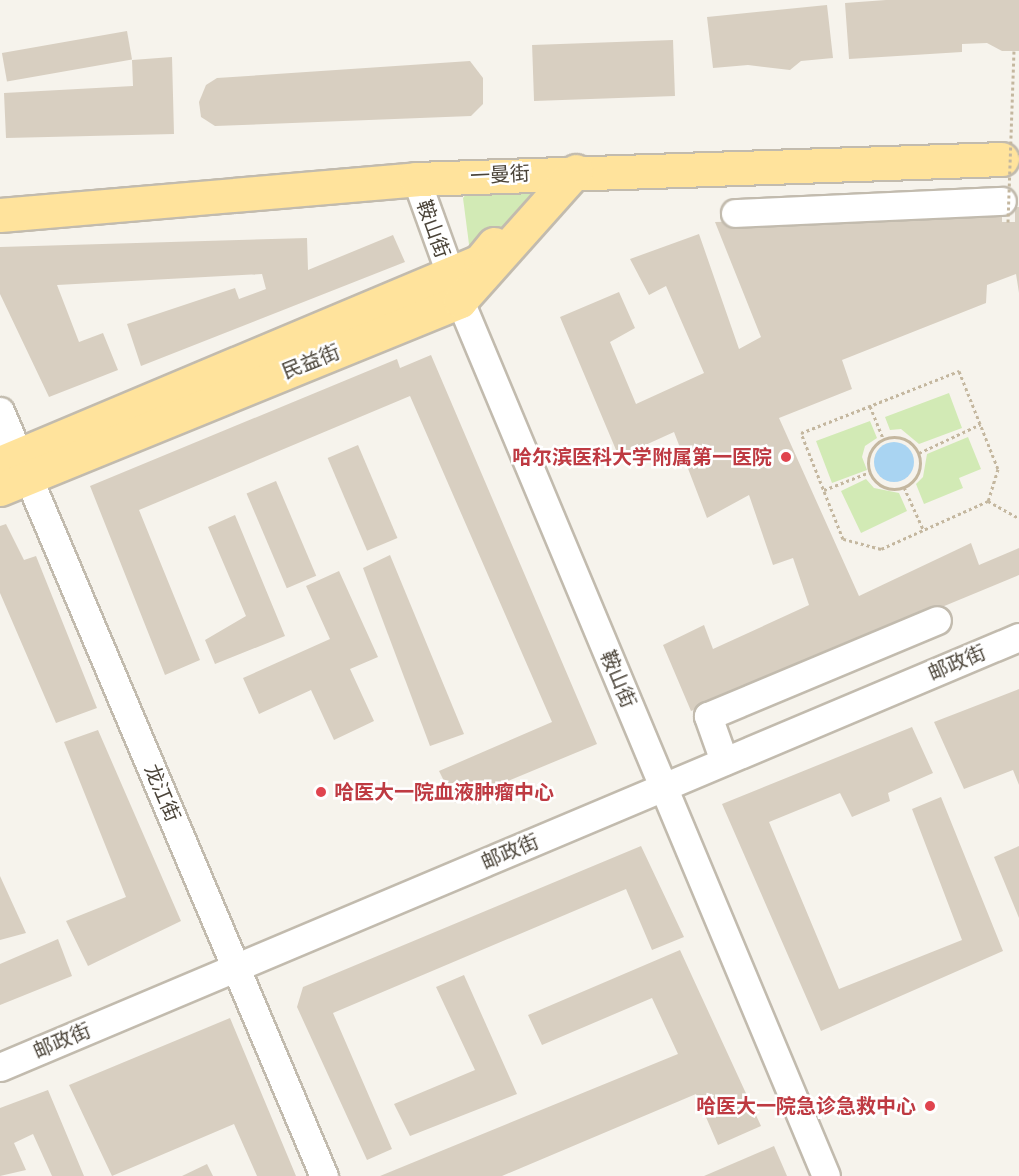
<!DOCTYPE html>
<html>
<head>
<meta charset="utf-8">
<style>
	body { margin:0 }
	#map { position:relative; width:1019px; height:1176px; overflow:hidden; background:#f6f3ec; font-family:"DejaVu Sans","Noto Sans SC",sans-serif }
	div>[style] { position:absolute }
	.green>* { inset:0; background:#d2eab5 }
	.water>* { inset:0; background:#a9d4f2 }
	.round { border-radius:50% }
	.building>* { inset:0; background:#d8cfc1; transform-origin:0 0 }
	.path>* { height:3px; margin-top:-1.5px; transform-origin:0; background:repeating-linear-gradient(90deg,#c4b79f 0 3px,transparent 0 6px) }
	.path>.ring { margin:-1.5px; padding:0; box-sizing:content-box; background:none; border:3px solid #c4b79f; border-radius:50% }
	.roads { filter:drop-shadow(2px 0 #c2bbae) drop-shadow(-2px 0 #c2bbae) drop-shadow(0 2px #c2bbae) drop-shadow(0 -2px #c2bbae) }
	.minor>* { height:27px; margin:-13.5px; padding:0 13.5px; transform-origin:13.5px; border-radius:13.5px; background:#fff }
	.major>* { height:33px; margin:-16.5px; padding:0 16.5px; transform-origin:16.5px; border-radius:16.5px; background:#ffe39c }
	.path-bridge>* { height:3px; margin-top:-1.5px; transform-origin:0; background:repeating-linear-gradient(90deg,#c4b79f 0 3px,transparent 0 6px) }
	.dots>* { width:16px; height:16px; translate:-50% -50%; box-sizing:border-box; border:3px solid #fff; border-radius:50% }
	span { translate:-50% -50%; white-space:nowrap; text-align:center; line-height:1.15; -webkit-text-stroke:5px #fff; paint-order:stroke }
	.street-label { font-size:20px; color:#4b4439 }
	.health-label { font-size:20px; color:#be3a42; font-weight:700 }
	.right { translate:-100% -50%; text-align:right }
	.left { translate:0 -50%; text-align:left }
</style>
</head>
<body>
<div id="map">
	<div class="green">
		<i style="clip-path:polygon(470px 189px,534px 191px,477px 255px,470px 252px,463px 198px)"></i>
		<i style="clip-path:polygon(949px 393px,962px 428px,919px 444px,901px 429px,890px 430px,885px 417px)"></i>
		<i style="clip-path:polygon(870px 421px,877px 438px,865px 446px,862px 457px,867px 470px,832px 483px,816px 441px)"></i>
		<i style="clip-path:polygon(968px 437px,981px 469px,959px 478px,963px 488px,924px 504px,916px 484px,923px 477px,927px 454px)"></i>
		<i style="clip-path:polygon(866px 479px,874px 488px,899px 493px,907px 511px,861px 533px,841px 491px)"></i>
	</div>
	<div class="water">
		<i class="round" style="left:874px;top:442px;width:40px;height:40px"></i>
	</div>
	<div class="building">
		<i style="clip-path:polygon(886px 0,1019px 0,1019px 51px,1002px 51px,987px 43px,962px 44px,962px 52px,849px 59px,845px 3px)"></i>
		<i style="clip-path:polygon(827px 5px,833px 58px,801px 61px,790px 70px,748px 65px,713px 68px,707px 17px)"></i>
		<i style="left:127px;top:31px;width:29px;height:127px;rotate:80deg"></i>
		<i style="left:673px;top:40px;width:56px;height:141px;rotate:88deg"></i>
		<i style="clip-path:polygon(172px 57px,174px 134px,6px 138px,4px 93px,133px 86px,132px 60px)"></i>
		<i style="clip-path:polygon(470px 61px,483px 78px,483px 104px,471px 116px,215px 126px,201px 117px,199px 102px,206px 85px,217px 78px)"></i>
		<i style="clip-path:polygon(1015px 207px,1019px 207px,1019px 293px,1016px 274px,987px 285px,986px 303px,842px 360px,852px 389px,779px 418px,859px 596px,971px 543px,979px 565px,1019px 548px,1019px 575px,691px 711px,663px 645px,704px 625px,713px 649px,809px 605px,793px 558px,773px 565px,749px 495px,707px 518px,674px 432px,619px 457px,560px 317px,619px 292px,635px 328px,610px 342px,636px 404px,704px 373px,666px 286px,649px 295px,630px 259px,699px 234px,739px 349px,761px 337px,715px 222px,1002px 214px,1002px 222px,1015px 222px)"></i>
		<i style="clip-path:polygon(393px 235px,405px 262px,141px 366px,127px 324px,235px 288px,239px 299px,266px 289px,262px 274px,57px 285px,79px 342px,103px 333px,118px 370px,49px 397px,0 294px,0 247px,307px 238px,308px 270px)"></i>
		<i style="clip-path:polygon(431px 355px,597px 744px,455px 803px,439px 771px,552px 722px,410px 396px,139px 510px,200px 660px,165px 675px,90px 486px,397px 359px,400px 368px)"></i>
		<i style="left:358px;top:445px;width:101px;height:33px;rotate:67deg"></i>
		<i style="left:276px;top:481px;width:103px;height:32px;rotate:67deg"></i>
		<i style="clip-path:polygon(235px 515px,285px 636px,215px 664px,205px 640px,246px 616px,208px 527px)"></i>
		<i style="clip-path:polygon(6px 524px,24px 560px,36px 556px,97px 708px,56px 723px,0 593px,0 526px)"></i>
		<i style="clip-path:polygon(390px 555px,464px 734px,430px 746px,363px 568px)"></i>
		<i style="clip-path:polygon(339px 571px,378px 657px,350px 669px,374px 721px,334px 740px,311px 690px,259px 714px,243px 678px,330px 639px,306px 586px)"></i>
		<i style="clip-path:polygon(1019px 689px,1019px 785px,1013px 770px,964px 789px,934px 722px)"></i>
		<i style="clip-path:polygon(912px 727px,933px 773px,888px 793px,890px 801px,852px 817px,840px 793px,769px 822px,839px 989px,962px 940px,912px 809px,941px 797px,1003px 951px,821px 1031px,722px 804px)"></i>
		<i style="clip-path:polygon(98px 730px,181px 921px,88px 966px,66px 921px,126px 897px,64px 742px)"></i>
		<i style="clip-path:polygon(641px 846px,684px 937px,652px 950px,626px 889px,333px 1013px,392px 1149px,367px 1160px,297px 1007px,303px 987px)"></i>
		<i style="clip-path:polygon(1019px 846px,1019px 918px,994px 857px)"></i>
		<i style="clip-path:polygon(0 876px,26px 933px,0 940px)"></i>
		<i style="clip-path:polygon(58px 939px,72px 976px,0 1005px,0 964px)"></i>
		<i style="clip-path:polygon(680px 950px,761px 1126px,718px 1145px,696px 1094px,502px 1176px,380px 1176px,678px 1054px,652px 998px,542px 1045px,528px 1015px)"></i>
		<i style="clip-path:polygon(464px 975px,517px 1094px,410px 1136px,394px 1104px,475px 1070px,436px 987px)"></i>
		<i style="clip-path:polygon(230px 1018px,296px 1176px,257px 1176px,234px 1124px,112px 1176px,69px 1085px)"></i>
		<i style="clip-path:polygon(48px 1090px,84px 1176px,52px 1176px,33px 1134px,14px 1143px,26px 1170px,0 1176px,0 1108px)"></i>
		<i style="clip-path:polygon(774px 1146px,787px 1176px,704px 1176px)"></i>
		<i style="clip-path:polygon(207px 1164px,213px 1176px,182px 1176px)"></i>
	</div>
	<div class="path">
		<i style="left:959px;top:371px;width:105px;rotate:68.3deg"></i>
		<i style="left:998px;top:469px;width:34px;rotate:107deg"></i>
		<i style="left:988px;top:501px;width:117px;rotate:155.8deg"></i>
		<i style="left:881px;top:549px;width:39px;rotate:-165deg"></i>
		<i style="left:843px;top:539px;width:114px;rotate:-111.6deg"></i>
		<i style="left:801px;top:433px;width:170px;rotate:-21.4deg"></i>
		<i style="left:870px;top:406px;width:35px;rotate:68deg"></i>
		<i class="ring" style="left:868px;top:437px;width:49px;height:49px"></i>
		<i style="left:919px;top:453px;width:68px;rotate:-25.1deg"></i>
		<i style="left:904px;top:487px;width:46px;rotate:65.7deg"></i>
		<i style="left:824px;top:490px;width:49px;rotate:-21.4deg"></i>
		<i style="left:988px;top:501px;width:35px;rotate:29deg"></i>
	</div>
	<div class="roads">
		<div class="minor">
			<i style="left:416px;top:179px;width:130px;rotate:70.2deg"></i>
			<i style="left:460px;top:301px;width:948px;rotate:67.3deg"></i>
			<i style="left:735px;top:213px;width:267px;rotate:-2.6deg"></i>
			<i style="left:0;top:411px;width:831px;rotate:67.05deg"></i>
			<i style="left:724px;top:761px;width:48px;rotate:-109.6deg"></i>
			<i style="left:708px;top:716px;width:248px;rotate:-22.7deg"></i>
			<i style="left:0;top:1067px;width:1106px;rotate:-22.88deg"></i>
		</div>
		<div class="major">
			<i style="left:0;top:215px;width:418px;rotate:-4.9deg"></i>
			<i style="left:416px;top:179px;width:586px;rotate:-1.95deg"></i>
			<i style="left:0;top:463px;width:521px;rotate:-22.82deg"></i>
			<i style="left:480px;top:261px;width:22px;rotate:-51deg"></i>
			<i style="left:0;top:489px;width:497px;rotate:-22.2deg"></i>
			<i style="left:460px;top:301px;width:174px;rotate:-48.3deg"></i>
		</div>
	</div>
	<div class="path-bridge">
		<i style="left:1008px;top:222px;width:171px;rotate:-88deg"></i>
	</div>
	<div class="dots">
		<i style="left:786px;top:457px;background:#e0444e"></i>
		<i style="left:321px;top:792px;background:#e0444e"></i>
		<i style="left:930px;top:1106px;background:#e0444e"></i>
	</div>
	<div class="street-label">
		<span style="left:500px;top:175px;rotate:-3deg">一曼街</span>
		<span style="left:433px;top:229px;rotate:70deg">鞍山街</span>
		<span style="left:311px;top:362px;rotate:-22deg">民益街</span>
		<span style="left:957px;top:663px;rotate:-23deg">邮政街</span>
		<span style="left:618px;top:679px;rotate:67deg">鞍山街</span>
		<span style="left:162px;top:793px;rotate:67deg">龙江街</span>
		<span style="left:510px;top:852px;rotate:-23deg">邮政街</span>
		<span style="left:62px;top:1041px;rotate:-23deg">邮政街</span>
	</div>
	<div class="health-label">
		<span class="right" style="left:772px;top:457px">哈尔滨医科大学附属第一医院</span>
		<span class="left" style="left:334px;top:792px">哈医大一院血液肿瘤中心</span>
		<span class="right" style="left:916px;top:1106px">哈医大一院急诊急救中心</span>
	</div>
</div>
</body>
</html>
